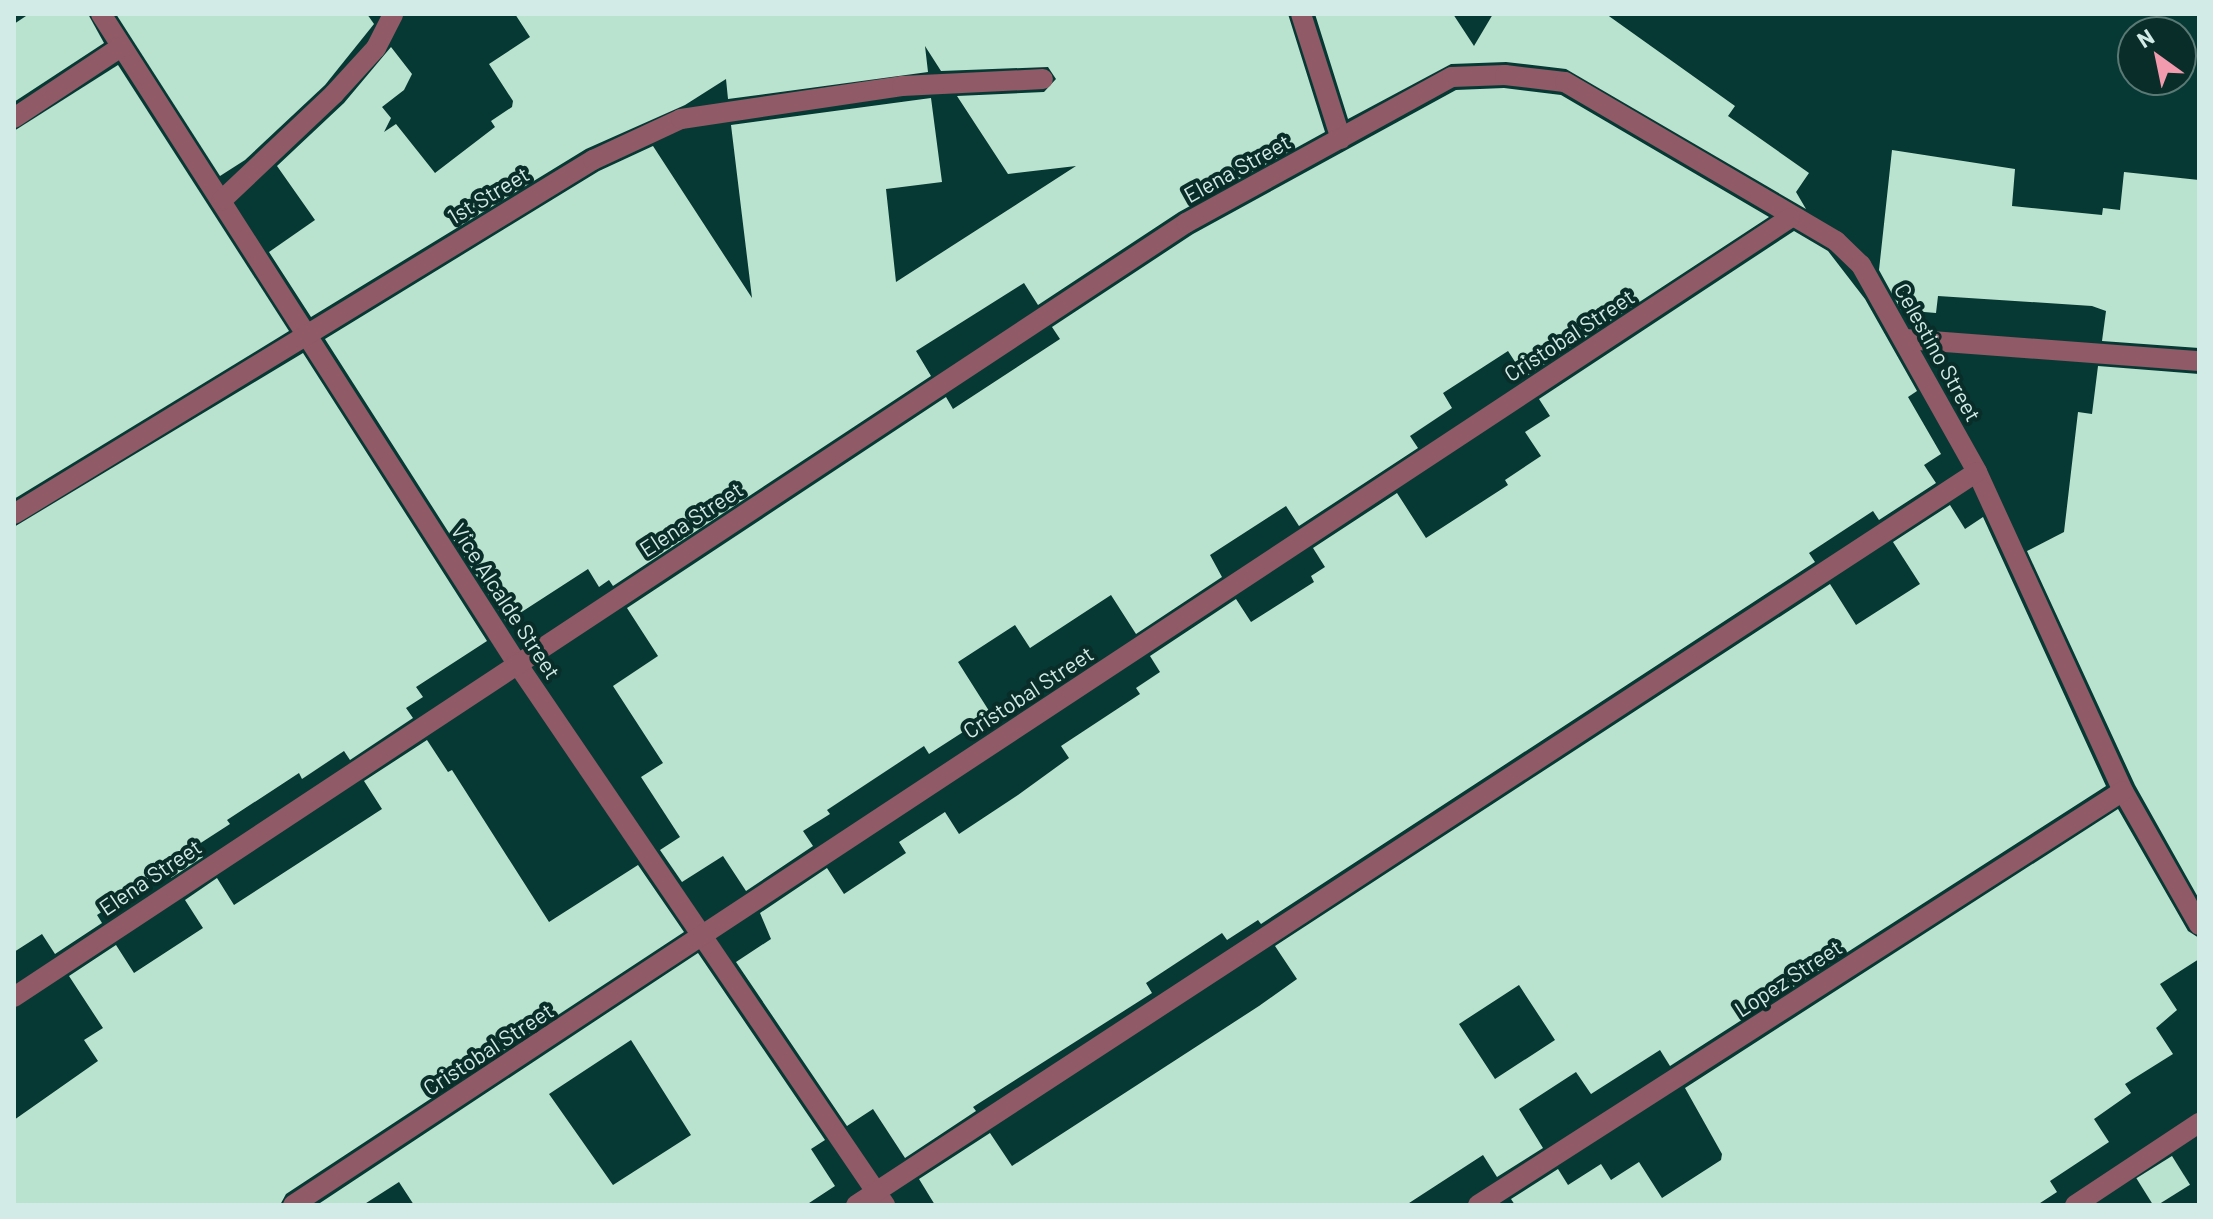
<!DOCTYPE html>
<html>
<head>
<meta charset="utf-8">
<style>
	body { margin:0 }
	#map { position:relative; width:2213px; height:1219px; overflow:hidden; background:#073934; font-family:Barlow,sans-serif }
	div>[style] { position:absolute }
	.building>* { inset:0; background:#bae3cf; transform-origin:0 0 }
	.minor>* { height:20px; margin:-10px; padding:0 10px; transform-origin:10px; border-radius:10px; background:#905a67 }
	span { translate:-50% -50%; white-space:nowrap; text-align:center; line-height:1.15; -webkit-text-stroke:8px #092d29; paint-order:stroke }
	.street-label { font-size:22px; color:#d3ebe7 }
	.frame { position:absolute; inset:0; border:16px solid #d3ebe7; pointer-events:none }
	.north { position:absolute; left:2117px; top:16px; width:80px; height:80px; box-sizing:border-box; background:#092d29; border:2px solid #5a7975; border-radius:50%; rotate:327deg; font-size:22px; font-weight:700; line-height:32px; text-align:center; color:#d3ebe7 }
	.north::after { content:''; display:block; margin:auto; width:28px; height:36px; background:#f29aae; clip-path:polygon(50% 0,100% 100%,50% 72%,0 100%) }
</style>
</head>
<body>
<div id="map">
	<div class="building">
		<i style="clip-path:polygon(29px 14px,88px 14px,104px 43px,14px 102px,14px 24px)"></i>
		<i style="clip-path:polygon(116px 14px,367px 14px,374px 24px,325px 85px,245px 160px,220px 176px)"></i>
		<i style="clip-path:polygon(515px 14px,1288px 14px,1325px 132px,1179px 212px,1038px 305px,1024px 283px,916px 351px,931px 376px,613px 586px,609px 580px,599px 587px,588px 569px,506px 622px,325px 339px,599px 171px,653px 146px,752px 298px,731px 125px,931px 98px,942px 182px,886px 189px,896px 282px,1076px 166px,1008px 174px,957px 96px,1044px 92px,1056px 79px,1048px 67px,941px 71px,925px 46px,928px 72px,728px 99px,726px 79px,685px 105px,586px 149px,311px 317px,269px 252px,315px 220px,277px 166px,344px 103px,391px 47px,412px 74px,404px 90px,382px 107px,391px 118px,384px 132px,396px 124px,435px 173px,495px 127px,491px 121px,512px 107px,513px 101px,489px 64px,530px 37px)"></i>
		<i style="clip-path:polygon(1315px 14px,1453px 14px,1474px 46px,1493px 14px,1606px 14px,1735px 106px,1728px 116px,1809px 173px,1796px 192px,1806px 209px,1566px 69px,1506px 62px,1451px 64px,1348px 119px)"></i>
		<i style="clip-path:polygon(118px 65px,289px 331px,14px 499px,14px 131px)"></i>
		<i style="clip-path:polygon(1504px 88px,1561px 95px,1769px 217px,1525px 377px,1508px 351px,1443px 393px,1452px 408px,1410px 436px,1418px 448px,1299px 526px,1286px 506px,1210px 555px,1222px 577px,1136px 634px,1111px 595px,1030px 648px,1015px 625px,958px 662px,991px 714px,929px 754px,924px 746px,827px 810px,830px 814px,803px 831px,813px 846px,746px 891px,723px 856px,682px 882px,660px 850px,680px 837px,641px 777px,663px 763px,613px 686px,658px 656px,627px 608px,946px 397px,953px 409px,1060px 339px,1052px 327px,1193px 234px,1456px 90px)"></i>
		<i style="clip-path:polygon(1892px 150px,2015px 169px,2012px 206px,2102px 215px,2103px 208px,2120px 210px,2124px 172px,2199px 180px,2199px 348px,2102px 341px,2106px 311px,2092px 306px,1938px 296px,1936px 313px,1901px 310px,1879px 270px)"></i>
		<i style="clip-path:polygon(1794px 231px,1828px 251px,1865px 299px,1917px 391px,1908px 397px,1941px 454px,1924px 465px,1936px 483px,1879px 520px,1873px 511px,1809px 553px,1815px 562px,1261px 924px,1258px 920px,1227px 940px,1222px 933px,1146px 983px,1152px 993px,973px 1107px,976px 1111px,905px 1158px,873px 1109px,847px 1126px,736px 962px,771px 939px,760px 913px,827px 868px,844px 894px,906px 853px,899px 842px,945px 812px,959px 834px,1018px 795px,1069px 758px,1061px 746px,1140px 694px,1136px 688px,1160px 672px,1150px 656px,1236px 599px,1251px 622px,1314px 582px,1311px 576px,1325px 567px,1313px 548px,1397px 493px,1426px 538px,1508px 485px,1505px 480px,1541px 456px,1525px 432px,1550px 416px,1539px 399px)"></i>
		<i style="clip-path:polygon(303px 353px,487px 641px,416px 687px,423px 697px,406px 708px,413px 718px,350px 760px,344px 751px,302px 779px,299px 773px,227px 820px,230px 824px,196px 846px,203px 857px,171px 878px,166px 870px,97px 915px,102px 923px,55px 954px,42px 934px,14px 952px,14px 527px)"></i>
		<i style="clip-path:polygon(2098px 366px,2199px 374px,2199px 899px,2135px 785px,2027px 551px,2064px 532px,2078px 412px,2092px 414px)"></i>
		<i style="clip-path:polygon(evenodd,1950px 505px,1965px 529px,1983px 517px,2106px 786px,1670px 1066px,1660px 1050px,1591px 1094px,1576px 1072px,1519px 1109px,1543px 1148px,1497px 1177px,1483px 1155px,1406px 1205px,935px 1205px,919px 1179px,990px 1133px,1012px 1166px,1259px 1006px,1297px 979px,1275px 946px,1830px 584px,1856px 625px,1920px 584px,1893px 542px,1950px 505px,1519px 985px,1555px 1040px,1495px 1079px,1459px 1024px,1519px 985px)"></i>
		<i style="clip-path:polygon(427px 740px,448px 772px,452px 770px,549px 922px,638px 865px,684px 932px,286px 1194px,280px 1205px,14px 1205px,14px 1120px,98px 1061px,84px 1040px,103px 1028px,69px 976px,116px 945px,134px 973px,203px 928px,185px 900px,217px 878px,234px 905px,382px 809px,364px 781px)"></i>
		<i style="clip-path:polygon(2118px 809px,2188px 931px,2199px 938px,2199px 959px,2160px 984px,2177px 1010px,2156px 1028px,2173px 1054px,2125px 1084px,2131px 1093px,2094px 1119px,2109px 1142px,2050px 1181px,2057px 1192px,2037px 1205px,1515px 1205px,1511px 1199px,1558px 1169px,1568px 1185px,1601px 1164px,1611px 1180px,1639px 1162px,1662px 1198px,1721px 1160px,1722px 1154px,1685px 1088px)"></i>
		<i style="clip-path:polygon(evenodd,698px 953px,825px 1140px,811px 1149px,835px 1186px,806px 1205px,414px 1205px,399px 1182px,363px 1205px,317px 1205px,698px 953px,631px 1040px,691px 1135px,613px 1185px,549px 1094px,631px 1040px)"></i>
		<i style="left:2172px;top:1156px;width:34px;height:42px;rotate:58deg"></i>
	</div>
	<div class="minor">
		<i style="left:101px;top:14px;width:769px;rotate:57.36deg"></i>
		<i style="left:516px;top:662px;width:657px;rotate:55.8deg"></i>
		<i style="left:1301px;top:14px;width:131px;rotate:72.3deg"></i>
		<i style="left:14px;top:118px;width:128px;rotate:-33.6deg"></i>
		<i style="left:221px;top:201px;width:156px;rotate:-43.4deg"></i>
		<i style="left:334px;top:94px;width:62px;rotate:-47.6deg"></i>
		<i style="left:376px;top:48px;width:38px;rotate:-63deg"></i>
		<i style="left:1905px;top:339px;width:295px;rotate:4.3deg"></i>
		<i style="left:14px;top:514px;width:679px;rotate:-31.44deg"></i>
		<i style="left:593px;top:160px;width:97px;rotate:-25deg"></i>
		<i style="left:681px;top:119px;width:223px;rotate:-8.5deg"></i>
		<i style="left:902px;top:86px;width:141px;rotate:-2.8deg"></i>
		<i style="left:14px;top:997px;width:1405px;rotate:-33.44deg"></i>
		<i style="left:1186px;top:223px;width:303px;rotate:-28.8deg"></i>
		<i style="left:1452px;top:77px;width:53px;rotate:-2.2deg"></i>
		<i style="left:1505px;top:75px;width:60px;rotate:6.7deg"></i>
		<i style="left:1565px;top:82px;width:314px;rotate:30.4deg"></i>
		<i style="left:1836px;top:241px;width:35px;rotate:44deg"></i>
		<i style="left:1861px;top:265px;width:237px;rotate:60.7deg"></i>
		<i style="left:1977px;top:472px;width:351px;rotate:65.4deg"></i>
		<i style="left:2123px;top:791px;width:154px;rotate:60.4deg"></i>
		<i style="left:293px;top:1205px;width:1793px;rotate:-33.4deg"></i>
		<i style="left:856px;top:1205px;width:1339px;rotate:-33.18deg"></i>
		<i style="left:1478px;top:1205px;width:766px;rotate:-32.69deg"></i>
		<i style="left:2075px;top:1205px;width:149px;rotate:-33.5deg"></i>
	</div>
	<div class="street-label">
		<span style="left:1237px;top:168px;rotate:-29deg">Elena Street</span>
		<span style="left:488px;top:195px;rotate:-31deg">1st Street</span>
		<span style="left:1569px;top:335px;rotate:-33deg">Cristobal Street</span>
		<span style="left:1938px;top:352px;rotate:61deg">Celestino Street</span>
		<span style="left:691px;top:519px;rotate:-33deg">Elena Street</span>
		<span style="left:506px;top:601px;rotate:57deg">Vice Alcalde Street</span>
		<span style="left:1028px;top:692px;rotate:-33deg">Cristobal Street</span>
		<span style="left:150px;top:877px;rotate:-34deg">Elena Street</span>
		<span style="left:1788px;top:978px;rotate:-33deg">Lopez Street</span>
		<span style="left:488px;top:1049px;rotate:-33deg">Cristobal Street</span>
	</div>
	<div class="frame"></div>
	<div class="north">N</div>
</div>
</body>
</html>
